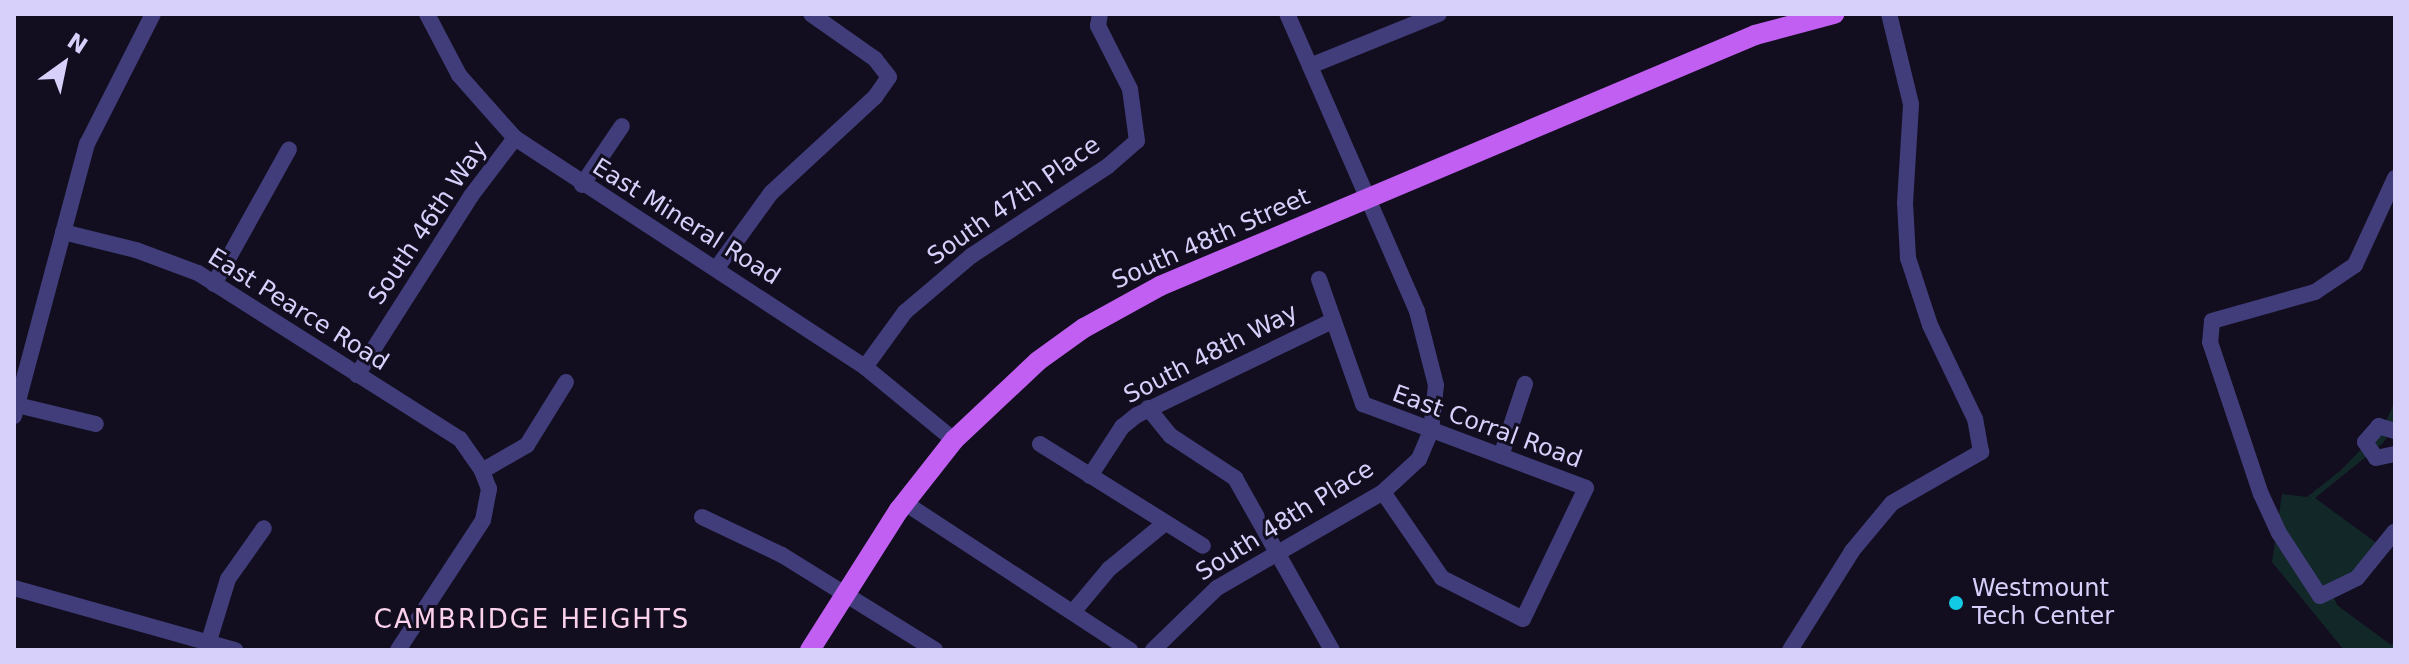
<!DOCTYPE html>
<html>
<head>
<meta charset="utf-8">
<style>
	body { margin:0 }
	#map { position:relative; width:2409px; height:664px; overflow:hidden; background:#120e1f; font-family:"DejaVu Sans",sans-serif }
	div>[style] { position:absolute }
	.green>* { inset:0; background:#122828 }
	.minor>* { height:16px; margin:-8px; padding:0 8px; transform-origin:8px; border-radius:8px; background:#413d7a }
	.major>* { height:20px; margin:-10px; padding:0 10px; transform-origin:10px; border-radius:10px; background:#c05ff2 }
	.dots>* { width:22px; height:22px; translate:-50% -50%; box-sizing:border-box; border:4px solid #120e1f; border-radius:50% }
	span { translate:-50% -50%; white-space:nowrap; text-align:center; line-height:1.15; -webkit-text-stroke:6px #120e1f; paint-order:stroke }
	.street-label { font-size:24px; color:#d6d0fb }
	.poi-label { font-size:24px; color:#d6d0fb }
	.left { translate:0 -50%; text-align:left }
	.neighbourhood-label { font-size:26px; color:#fbd1eb; letter-spacing:2px }
	.frame { position:absolute; inset:0; border:16px solid #d6d0fb; pointer-events:none }
	.north { position:absolute; left:24px; top:24px; width:80px; height:80px; -webkit-text-stroke:6px #120e1f; paint-order:stroke; rotate:33deg; font-size:22px; font-weight:700; line-height:32px; text-align:center; color:#d6d0fb }
	.north::after { content:''; display:block; margin:auto; width:28px; height:36px; background:#d6d0fb; clip-path:polygon(50% 0,100% 100%,50% 72%,0 100%) }
</style>
</head>
<body>
<div id="map">
	<div class="green">
		<i style="clip-path:polygon(2395px 401px,2395px 425px,2383px 443px,2315px 498px,2382px 547px,2332px 593px,2337px 605px,2391px 645px,2395px 641px,2395px 650px,2344px 650px,2272px 562px,2282px 494px,2307px 497px,2340px 471px,2384px 426px)"></i>
	</div>
	<div class="minor">
		<i style="left:427px;top:14px;width:69px;rotate:62.3deg"></i>
		<i style="left:459px;top:75px;width:84px;rotate:48.4deg"></i>
		<i style="left:515px;top:138px;width:418px;rotate:33.2deg"></i>
		<i style="left:865px;top:367px;width:115px;rotate:39.4deg"></i>
		<i style="left:1310px;top:66px;width:139px;rotate:-22deg"></i>
		<i style="left:2395px;top:178px;width:96px;rotate:114.7deg"></i>
		<i style="left:2355px;top:265px;width:48px;rotate:146deg"></i>
		<i style="left:2315px;top:292px;width:107px;rotate:164.3deg"></i>
		<i style="left:2212px;top:321px;width:21px;rotate:95deg"></i>
		<i style="left:2210px;top:342px;width:160px;rotate:71.5deg"></i>
		<i style="left:2261px;top:494px;width:43px;rotate:65.2deg"></i>
		<i style="left:2279px;top:533px;width:75px;rotate:56.9deg"></i>
		<i style="left:2320px;top:596px;width:41px;rotate:-25.9deg"></i>
		<i style="left:2357px;top:578px;width:60px;rotate:-51deg"></i>
		<i style="left:582px;top:185px;width:71px;rotate:-55.9deg"></i>
		<i style="left:63px;top:232px;width:75px;rotate:13.9deg"></i>
		<i style="left:136px;top:250px;width:66px;rotate:20.4deg"></i>
		<i style="left:198px;top:273px;width:310px;rotate:32.4deg"></i>
		<i style="left:460px;top:439px;width:39px;rotate:55deg"></i>
		<i style="left:716px;top:269px;width:94px;rotate:-54.1deg"></i>
		<i style="left:771px;top:193px;width:142px;rotate:-42.7deg"></i>
		<i style="left:875px;top:97px;width:24px;rotate:-55deg"></i>
		<i style="left:889px;top:77px;width:23px;rotate:-128deg"></i>
		<i style="left:875px;top:59px;width:78px;rotate:-144.9deg"></i>
		<i style="left:1319px;top:279px;width:133px;rotate:70.6deg"></i>
		<i style="left:1363px;top:404px;width:238px;rotate:20.6deg"></i>
		<i style="left:1586px;top:488px;width:145px;rotate:115.7deg"></i>
		<i style="left:1523px;top:619px;width:91px;rotate:-153.2deg"></i>
		<i style="left:1442px;top:578px;width:104px;rotate:-124.5deg"></i>
		<i style="left:214px;top:284px;width:154px;rotate:-60.9deg"></i>
		<i style="left:865px;top:367px;width:68px;rotate:-54deg"></i>
		<i style="left:905px;top:312px;width:87px;rotate:-40.3deg"></i>
		<i style="left:971px;top:256px;width:164px;rotate:-33.3deg"></i>
		<i style="left:1108px;top:166px;width:38px;rotate:-41deg"></i>
		<i style="left:1137px;top:141px;width:52px;rotate:-97.7deg"></i>
		<i style="left:1130px;top:89px;width:71px;rotate:-116.9deg"></i>
		<i style="left:1098px;top:26px;width:12px;rotate:-81deg"></i>
		<i style="left:357px;top:375px;width:212px;rotate:-57.5deg"></i>
		<i style="left:471px;top:196px;width:73px;rotate:-52.8deg"></i>
		<i style="left:17px;top:405px;width:81px;rotate:13.5deg"></i>
		<i style="left:1148px;top:408px;width:36px;rotate:51deg"></i>
		<i style="left:1171px;top:436px;width:77px;rotate:33.3deg"></i>
		<i style="left:1235px;top:478px;width:197px;rotate:60.6deg"></i>
		<i style="left:14px;top:416px;width:282px;rotate:-75deg"></i>
		<i style="left:87px;top:144px;width:146px;rotate:-63.1deg"></i>
		<i style="left:2395px;top:431px;width:17px;rotate:-163deg"></i>
		<i style="left:2379px;top:426px;width:21px;rotate:131deg"></i>
		<i style="left:2365px;top:442px;width:19px;rotate:55deg"></i>
		<i style="left:2376px;top:458px;width:19px;rotate:-12deg"></i>
		<i style="left:1040px;top:444px;width:192px;rotate:32deg"></i>
		<i style="left:1501px;top:456px;width:76px;rotate:-71.6deg"></i>
		<i style="left:1090px;top:476px;width:59px;rotate:-56.9deg"></i>
		<i style="left:1122px;top:427px;width:19px;rotate:-39deg"></i>
		<i style="left:1137px;top:415px;width:216px;rotate:-25.7deg"></i>
		<i style="left:905px;top:503px;width:269px;rotate:33.2deg"></i>
		<i style="left:702px;top:517px;width:89px;rotate:25.4deg"></i>
		<i style="left:782px;top:555px;width:180px;rotate:31.8deg"></i>
		<i style="left:14px;top:588px;width:230px;rotate:15.7deg"></i>
		<i style="left:1073px;top:612px;width:56px;rotate:-50.1deg"></i>
		<i style="left:1109px;top:569px;width:72px;rotate:-39.4deg"></i>
		<i style="left:209px;top:641px;width:65px;rotate:-73deg"></i>
		<i style="left:228px;top:579px;width:62px;rotate:-54.8deg"></i>
		<i style="left:398px;top:650px;width:155px;rotate:-56.8deg"></i>
		<i style="left:483px;top:520px;width:32px;rotate:-79deg"></i>
		<i style="left:489px;top:489px;width:19px;rotate:-111deg"></i>
		<i style="left:482px;top:471px;width:52px;rotate:-30deg"></i>
		<i style="left:527px;top:445px;width:74px;rotate:-58.2deg"></i>
		<i style="left:1153px;top:650px;width:89px;rotate:-44.1deg"></i>
		<i style="left:1217px;top:588px;width:192px;rotate:-30deg"></i>
		<i style="left:1383px;top:492px;width:49px;rotate:-42.5deg"></i>
		<i style="left:1419px;top:459px;width:30px;rotate:-67deg"></i>
		<i style="left:1431px;top:431px;width:46px;rotate:-83.8deg"></i>
		<i style="left:1436px;top:385px;width:76px;rotate:-104.4deg"></i>
		<i style="left:1417px;top:311px;width:324px;rotate:-113.6deg"></i>
		<i style="left:1790px;top:650px;width:117px;rotate:-57.9deg"></i>
		<i style="left:1852px;top:551px;width:62px;rotate:-50.2deg"></i>
		<i style="left:1892px;top:503px;width:103px;rotate:-29.8deg"></i>
		<i style="left:1981px;top:452px;width:34px;rotate:-100deg"></i>
		<i style="left:1975px;top:419px;width:104px;rotate:-115.6deg"></i>
		<i style="left:1930px;top:325px;width:71px;rotate:-108.2deg"></i>
		<i style="left:1908px;top:258px;width:55px;rotate:-93.1deg"></i>
		<i style="left:1905px;top:203px;width:99px;rotate:-86.5deg"></i>
		<i style="left:1911px;top:104px;width:93px;rotate:-103.7deg"></i>
	</div>
	<div class="major">
		<i style="left:810px;top:650px;width:166px;rotate:-57.6deg"></i>
		<i style="left:899px;top:510px;width:89px;rotate:-51.8deg"></i>
		<i style="left:954px;top:440px;width:115px;rotate:-43.2deg"></i>
		<i style="left:1038px;top:361px;width:57px;rotate:-35.7deg"></i>
		<i style="left:1084px;top:328px;width:87px;rotate:-28.9deg"></i>
		<i style="left:1160px;top:286px;width:646px;rotate:-22.87deg"></i>
		<i style="left:1755px;top:35px;width:82px;rotate:-14.9deg"></i>
	</div>
	<div class="dots">
		<i style="left:1956px;top:603px;background:#12c9e5"></i>
	</div>
	<div class="street-label">
		<span style="left:1014px;top:201px;rotate:-35deg">South 47th Place</span>
		<span style="left:686px;top:222px;rotate:32deg">East Mineral Road</span>
		<span style="left:428px;top:223px;rotate:-56deg">South 46th Way</span>
		<span style="left:1211px;top:239px;rotate:-24deg">South 48th Street</span>
		<span style="left:298px;top:310px;rotate:32deg">East Pearce Road</span>
		<span style="left:1211px;top:354px;rotate:-27deg">South 48th Way</span>
		<span style="left:1487px;top:427px;rotate:20deg">East Corral Road</span>
		<span style="left:1285px;top:521px;rotate:-32deg">South 48th Place</span>
	</div>
	<div class="poi-label">
		<span class="left" style="left:1972px;top:603px">Westmount<br>Tech Center</span>
	</div>
	<div class="neighbourhood-label">
		<span style="left:532px;top:620px">CAMBRIDGE HEIGHTS</span>
	</div>
	<div class="frame"></div>
	<div class="north">N</div>
</div>
</body>
</html>
